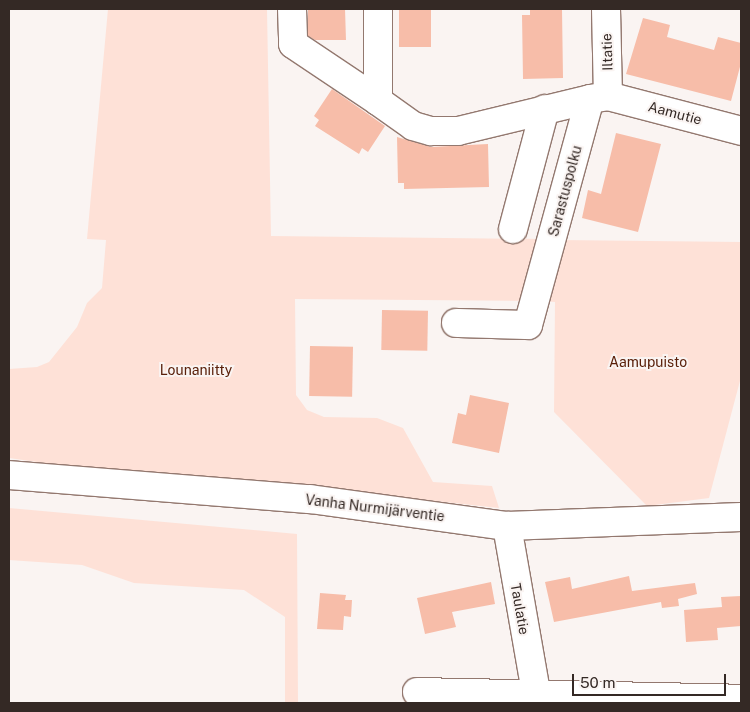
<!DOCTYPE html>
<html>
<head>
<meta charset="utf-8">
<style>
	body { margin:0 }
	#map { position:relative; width:750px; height:712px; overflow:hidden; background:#faf4f2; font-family:"Public Sans",sans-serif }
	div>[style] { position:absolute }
	.green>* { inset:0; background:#fee1d7 }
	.building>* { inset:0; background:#f7bda9; transform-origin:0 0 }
	.roads { filter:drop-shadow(1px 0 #93786f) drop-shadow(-1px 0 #93786f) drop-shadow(0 1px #93786f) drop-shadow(0 -1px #93786f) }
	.minor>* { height:28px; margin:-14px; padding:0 14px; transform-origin:14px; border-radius:14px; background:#fff }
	span { translate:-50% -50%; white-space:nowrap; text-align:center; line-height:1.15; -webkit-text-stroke:4px #faf4f2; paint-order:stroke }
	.street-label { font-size:14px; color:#342925 }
	.park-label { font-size:14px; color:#5a200a }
	.frame { position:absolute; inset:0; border:10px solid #342925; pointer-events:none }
	.scale { position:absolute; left:572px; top:674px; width:154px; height:22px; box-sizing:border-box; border:2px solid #342925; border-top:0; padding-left:6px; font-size:15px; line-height:18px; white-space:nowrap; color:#342925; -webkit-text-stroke:4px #faf4f2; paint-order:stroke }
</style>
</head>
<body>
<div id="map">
	<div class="green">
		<i style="clip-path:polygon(108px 9px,267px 9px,271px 236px,543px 239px,528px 301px,295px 299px,296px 395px,307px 410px,324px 417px,377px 418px,403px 428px,433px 482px,492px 486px,499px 508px,251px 481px,137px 475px,136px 470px,93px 470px,9px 458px,9px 369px,37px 367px,49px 362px,77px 327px,87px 303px,102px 288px,106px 240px,87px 239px)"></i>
		<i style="clip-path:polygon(558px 240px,741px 242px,741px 377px,709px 498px,647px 506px,554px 412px,555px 302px,542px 301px)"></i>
		<i style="clip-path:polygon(9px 508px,297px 534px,298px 703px,285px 703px,285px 617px,244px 590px,134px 583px,82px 565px,9px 560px)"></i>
	</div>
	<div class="building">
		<i style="clip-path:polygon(308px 9px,345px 9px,346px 40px,315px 40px,308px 36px)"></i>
		<i style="left:399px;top:9px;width:32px;height:38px"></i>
		<i style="clip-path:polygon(530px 9px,562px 9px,563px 78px,523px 79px,522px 15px,530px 15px)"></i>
		<i style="clip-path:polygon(643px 18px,670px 25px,667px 37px,714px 50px,718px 37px,741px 43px,741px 63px,731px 101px,626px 74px)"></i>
		<i style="clip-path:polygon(332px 89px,385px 126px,368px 152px,362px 148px,359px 154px,315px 126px,319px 120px,314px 116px)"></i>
		<i style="clip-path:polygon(616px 133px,661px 144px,638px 232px,582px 218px,588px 190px,601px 194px)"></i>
		<i style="clip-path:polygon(397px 137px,431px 147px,488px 144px,489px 187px,404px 189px,404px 183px,398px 183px)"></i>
		<i style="left:382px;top:310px;width:46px;height:40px;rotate:1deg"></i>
		<i style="left:310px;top:346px;width:43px;height:50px;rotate:1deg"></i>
		<i style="clip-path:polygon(470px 395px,509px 403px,499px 453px,452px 443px,458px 413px,466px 415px)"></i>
		<i style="clip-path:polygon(629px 576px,632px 591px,695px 583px,697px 594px,678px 599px,679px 606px,662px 608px,661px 602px,554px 622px,545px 582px,570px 577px,572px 589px)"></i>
		<i style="clip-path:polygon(491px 582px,495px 604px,452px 612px,456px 627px,425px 634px,417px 598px)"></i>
		<i style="clip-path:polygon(320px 593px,346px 595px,345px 600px,352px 600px,351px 617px,344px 616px,343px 630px,317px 629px)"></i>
		<i style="clip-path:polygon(741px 596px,741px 626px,717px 628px,718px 640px,686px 642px,684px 610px,722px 607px,721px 597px)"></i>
	</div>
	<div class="roads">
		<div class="minor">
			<i style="left:292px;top:9px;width:35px;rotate:88deg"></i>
			<i style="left:293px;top:44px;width:102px;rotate:33.8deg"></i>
			<i style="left:378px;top:9px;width:92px;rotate:90deg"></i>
			<i style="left:378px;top:101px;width:43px;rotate:35.5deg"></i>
			<i style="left:413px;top:126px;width:19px;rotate:16deg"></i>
			<i style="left:431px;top:131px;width:27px"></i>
			<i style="left:458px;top:131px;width:136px;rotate:-13.6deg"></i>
			<i style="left:606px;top:9px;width:87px;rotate:88.7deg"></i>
			<i style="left:513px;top:229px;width:124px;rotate:-75.1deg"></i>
			<i style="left:456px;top:323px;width:72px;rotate:1.6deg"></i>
			<i style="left:528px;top:325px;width:234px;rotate:-74.7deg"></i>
			<i style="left:590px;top:99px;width:18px;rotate:-9deg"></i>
			<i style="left:608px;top:96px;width:138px;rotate:14.7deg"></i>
			<i style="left:9px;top:475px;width:302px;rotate:4.6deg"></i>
			<i style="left:310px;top:499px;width:199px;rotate:7.8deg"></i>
			<i style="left:507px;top:526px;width:234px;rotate:-2.2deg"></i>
			<i style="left:507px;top:526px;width:169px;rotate:80.1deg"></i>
			<i style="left:417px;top:692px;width:324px;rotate:1.2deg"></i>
		</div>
	</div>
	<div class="street-label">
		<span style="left:607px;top:52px;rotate:-92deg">Iltatie</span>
		<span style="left:675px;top:113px;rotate:15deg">Aamutie</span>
		<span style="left:565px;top:191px;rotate:-75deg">Sarastuspolku</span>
		<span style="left:375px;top:508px;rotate:7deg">Vanha Nurmijärventie</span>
		<span style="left:520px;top:609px;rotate:80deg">Taulatie</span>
	</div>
	<div class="park-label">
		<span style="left:648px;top:362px">Aamupuisto</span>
		<span style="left:196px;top:370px">Lounaniitty</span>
	</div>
	<div class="frame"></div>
	<div class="scale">50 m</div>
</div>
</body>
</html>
